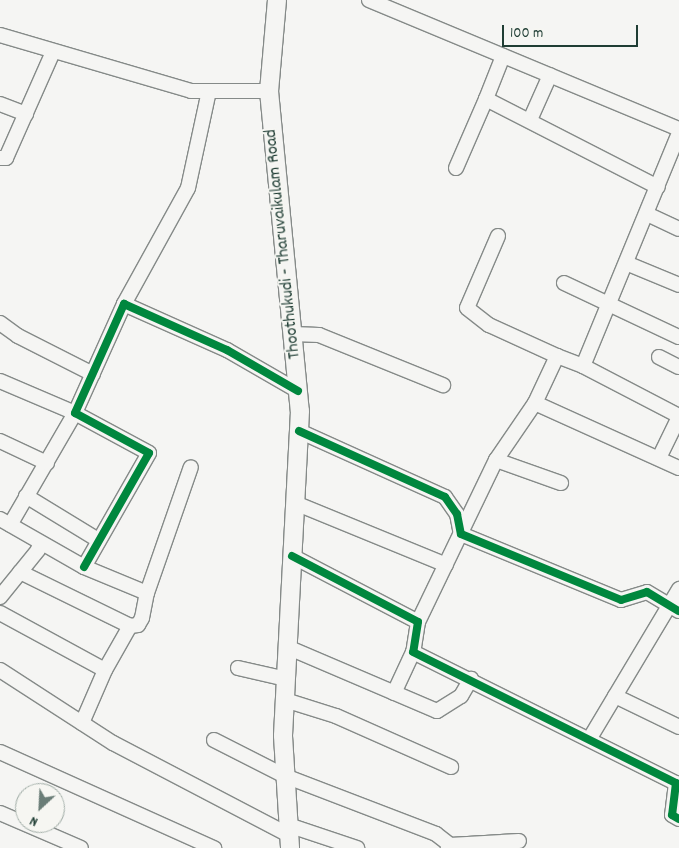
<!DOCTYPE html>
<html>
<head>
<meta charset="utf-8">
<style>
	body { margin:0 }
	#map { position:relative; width:679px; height:848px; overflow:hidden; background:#f5f5f3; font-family:Dekko,sans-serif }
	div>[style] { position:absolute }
	.roads { filter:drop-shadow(1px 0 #858a88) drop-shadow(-1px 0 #858a88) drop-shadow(0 1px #858a88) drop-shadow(0 -1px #858a88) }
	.minor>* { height:14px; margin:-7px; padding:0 7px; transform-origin:7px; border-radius:7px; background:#f5f5f3 }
	.major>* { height:18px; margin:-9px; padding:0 9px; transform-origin:9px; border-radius:9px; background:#f5f5f3 }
	.cycleway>* { height:8px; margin:-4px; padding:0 4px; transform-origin:4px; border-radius:4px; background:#00873e }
	span { translate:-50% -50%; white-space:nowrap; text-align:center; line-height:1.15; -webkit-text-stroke:4px #f6f6f2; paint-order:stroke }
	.street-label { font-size:18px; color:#1f3d34 }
	.north { position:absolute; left:15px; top:783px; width:50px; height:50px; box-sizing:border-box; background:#f6f6f2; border:1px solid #a0aca6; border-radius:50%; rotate:205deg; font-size:14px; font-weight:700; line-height:20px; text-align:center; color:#1f3d34 }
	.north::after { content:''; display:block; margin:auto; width:18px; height:22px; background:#6a7d77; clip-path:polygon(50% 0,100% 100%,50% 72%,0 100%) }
	.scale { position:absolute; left:502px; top:25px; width:136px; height:22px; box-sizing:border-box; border:2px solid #1f3d34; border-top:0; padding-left:6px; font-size:15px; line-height:18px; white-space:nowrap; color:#1f3d34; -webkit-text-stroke:4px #f6f6f2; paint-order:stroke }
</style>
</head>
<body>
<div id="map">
	<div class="roads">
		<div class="minor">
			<i style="left:369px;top:0;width:336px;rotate:22.6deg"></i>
			<i style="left:0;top:35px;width:199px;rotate:16.3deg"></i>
			<i style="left:191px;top:91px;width:78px"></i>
			<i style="left:503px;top:56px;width:46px;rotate:111.6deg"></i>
			<i style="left:486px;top:99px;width:193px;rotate:27.1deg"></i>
			<i style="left:0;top:104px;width:28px;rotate:21deg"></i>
			<i style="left:530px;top:120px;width:49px;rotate:-66deg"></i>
			<i style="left:0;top:158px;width:6px"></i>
			<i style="left:6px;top:158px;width:116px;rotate:-66.1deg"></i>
			<i style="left:456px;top:168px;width:75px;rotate:-66.5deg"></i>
			<i style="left:647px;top:214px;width:35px;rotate:25deg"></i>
			<i style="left:498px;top:236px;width:78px;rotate:113.3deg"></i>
			<i style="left:467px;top:308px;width:28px;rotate:38deg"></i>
			<i style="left:489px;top:325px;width:75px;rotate:24.5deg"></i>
			<i style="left:626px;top:263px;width:57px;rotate:22.5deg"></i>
			<i style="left:564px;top:283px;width:127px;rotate:25.2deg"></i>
			<i style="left:124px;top:304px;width:132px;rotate:-61.1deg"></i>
			<i style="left:188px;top:188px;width:99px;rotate:-77.8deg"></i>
			<i style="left:0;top:323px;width:22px;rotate:36deg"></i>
			<i style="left:18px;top:336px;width:84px;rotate:26.9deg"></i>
			<i style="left:293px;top:334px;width:26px;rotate:2deg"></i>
			<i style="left:319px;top:335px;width:134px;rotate:22deg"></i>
			<i style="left:659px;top:357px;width:22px;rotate:27deg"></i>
			<i style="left:583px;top:366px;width:108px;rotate:27.5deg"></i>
			<i style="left:0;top:381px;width:82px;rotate:23.1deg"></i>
			<i style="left:75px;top:413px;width:129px;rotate:120.1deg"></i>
			<i style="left:535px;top:403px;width:52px;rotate:-64.9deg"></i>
			<i style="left:557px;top:356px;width:28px;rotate:21deg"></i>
			<i style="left:583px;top:366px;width:252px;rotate:-67.6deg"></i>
			<i style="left:299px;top:431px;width:160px;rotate:24.3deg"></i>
			<i style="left:445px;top:497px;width:21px;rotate:55deg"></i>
			<i style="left:457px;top:514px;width:20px;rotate:79deg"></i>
			<i style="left:461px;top:534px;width:173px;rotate:22.4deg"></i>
			<i style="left:621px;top:600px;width:27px;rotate:-17deg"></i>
			<i style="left:647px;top:592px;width:37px;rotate:31deg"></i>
			<i style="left:0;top:441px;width:52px;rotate:25.1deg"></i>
			<i style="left:659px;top:458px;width:46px;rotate:-64deg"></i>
			<i style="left:496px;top:460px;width:69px;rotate:19.5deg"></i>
			<i style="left:26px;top:496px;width:84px;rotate:31.4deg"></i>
			<i style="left:295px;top:503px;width:163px;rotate:22.3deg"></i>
			<i style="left:0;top:519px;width:97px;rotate:29.7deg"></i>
			<i style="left:84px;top:567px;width:68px;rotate:22.4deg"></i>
			<i style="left:147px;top:593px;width:133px;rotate:-70.8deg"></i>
			<i style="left:292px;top:556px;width:142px;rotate:27.6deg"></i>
			<i style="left:418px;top:622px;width:30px;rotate:99deg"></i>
			<i style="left:413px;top:652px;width:294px;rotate:26.5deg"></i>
			<i style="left:676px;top:783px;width:32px;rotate:97deg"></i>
			<i style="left:672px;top:815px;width:8px;rotate:30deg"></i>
			<i style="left:84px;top:567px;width:131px;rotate:-60.3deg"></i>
			<i style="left:149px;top:453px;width:84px;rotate:-151.6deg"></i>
			<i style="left:75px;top:413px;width:120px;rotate:-65.8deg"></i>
			<i style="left:124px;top:304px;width:113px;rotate:24.1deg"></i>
			<i style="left:227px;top:350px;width:82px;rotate:30deg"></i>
			<i style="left:20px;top:572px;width:123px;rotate:26.1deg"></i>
			<i style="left:130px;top:626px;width:8px;rotate:-7deg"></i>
			<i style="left:138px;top:625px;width:8px;rotate:-60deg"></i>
			<i style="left:142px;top:618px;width:25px;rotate:-79deg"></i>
			<i style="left:0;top:597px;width:60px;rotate:-51deg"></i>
			<i style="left:38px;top:550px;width:7px;rotate:-74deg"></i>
			<i style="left:0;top:613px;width:119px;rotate:28.5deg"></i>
			<i style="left:418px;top:622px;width:180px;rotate:-64.3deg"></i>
			<i style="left:496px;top:460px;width:69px;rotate:-55.6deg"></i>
			<i style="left:535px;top:403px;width:158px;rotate:24.3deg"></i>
			<i style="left:287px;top:647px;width:163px;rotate:23.1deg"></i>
			<i style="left:437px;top:711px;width:28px;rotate:-32deg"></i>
			<i style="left:461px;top:696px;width:20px;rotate:-60deg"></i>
			<i style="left:238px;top:668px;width:49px;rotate:12.9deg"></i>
			<i style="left:0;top:670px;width:135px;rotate:32.9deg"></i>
			<i style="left:113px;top:743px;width:199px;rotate:27.6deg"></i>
			<i style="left:394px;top:693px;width:45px;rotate:-65.1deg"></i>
			<i style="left:615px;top:696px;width:71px;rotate:25.8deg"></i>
			<i style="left:285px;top:700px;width:53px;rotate:17.4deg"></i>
			<i style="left:336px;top:716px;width:126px;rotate:23.9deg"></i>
			<i style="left:82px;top:723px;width:58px;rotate:-66.5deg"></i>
			<i style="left:105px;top:670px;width:51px;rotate:-60.4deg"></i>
			<i style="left:590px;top:738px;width:174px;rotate:-59.1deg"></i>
			<i style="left:214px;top:740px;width:80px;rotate:26.9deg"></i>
			<i style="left:285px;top:776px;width:162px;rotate:21deg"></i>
			<i style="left:436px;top:834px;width:18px;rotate:38deg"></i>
			<i style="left:450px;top:845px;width:4px;rotate:124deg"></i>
			<i style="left:0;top:752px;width:235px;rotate:24.2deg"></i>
			<i style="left:0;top:813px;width:88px;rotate:23.4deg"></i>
			<i style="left:288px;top:825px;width:73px;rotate:18.4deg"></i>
			<i style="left:450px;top:845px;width:69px;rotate:-3.3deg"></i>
		</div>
		<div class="major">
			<i style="left:277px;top:0;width:91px;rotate:95deg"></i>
			<i style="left:269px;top:91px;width:321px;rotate:84.5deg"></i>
			<i style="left:300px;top:411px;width:325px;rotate:93deg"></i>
			<i style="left:283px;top:736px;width:112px;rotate:86.4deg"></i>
		</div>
	</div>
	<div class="cycleway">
		<i style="left:299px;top:431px;width:160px;rotate:24.3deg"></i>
		<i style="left:445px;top:497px;width:21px;rotate:55deg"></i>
		<i style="left:457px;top:514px;width:20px;rotate:79deg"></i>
		<i style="left:461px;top:534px;width:173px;rotate:22.4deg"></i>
		<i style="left:621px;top:600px;width:27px;rotate:-17deg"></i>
		<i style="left:647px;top:592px;width:37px;rotate:31deg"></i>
		<i style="left:292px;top:556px;width:142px;rotate:27.6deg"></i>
		<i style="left:418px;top:622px;width:30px;rotate:99deg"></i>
		<i style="left:413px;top:652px;width:294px;rotate:26.5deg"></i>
		<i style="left:676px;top:783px;width:32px;rotate:97deg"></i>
		<i style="left:672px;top:815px;width:8px;rotate:30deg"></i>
		<i style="left:84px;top:567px;width:131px;rotate:-60.3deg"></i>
		<i style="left:149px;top:453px;width:84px;rotate:-151.6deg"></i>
		<i style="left:75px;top:413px;width:120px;rotate:-65.8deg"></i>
		<i style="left:124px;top:304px;width:113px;rotate:24.1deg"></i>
		<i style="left:227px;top:350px;width:82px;rotate:30deg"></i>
	</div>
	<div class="street-label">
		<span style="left:284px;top:244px;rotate:-96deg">Thoothukudi - Tharuvaikulam Road</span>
	</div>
	<div class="north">N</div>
	<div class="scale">100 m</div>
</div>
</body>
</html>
